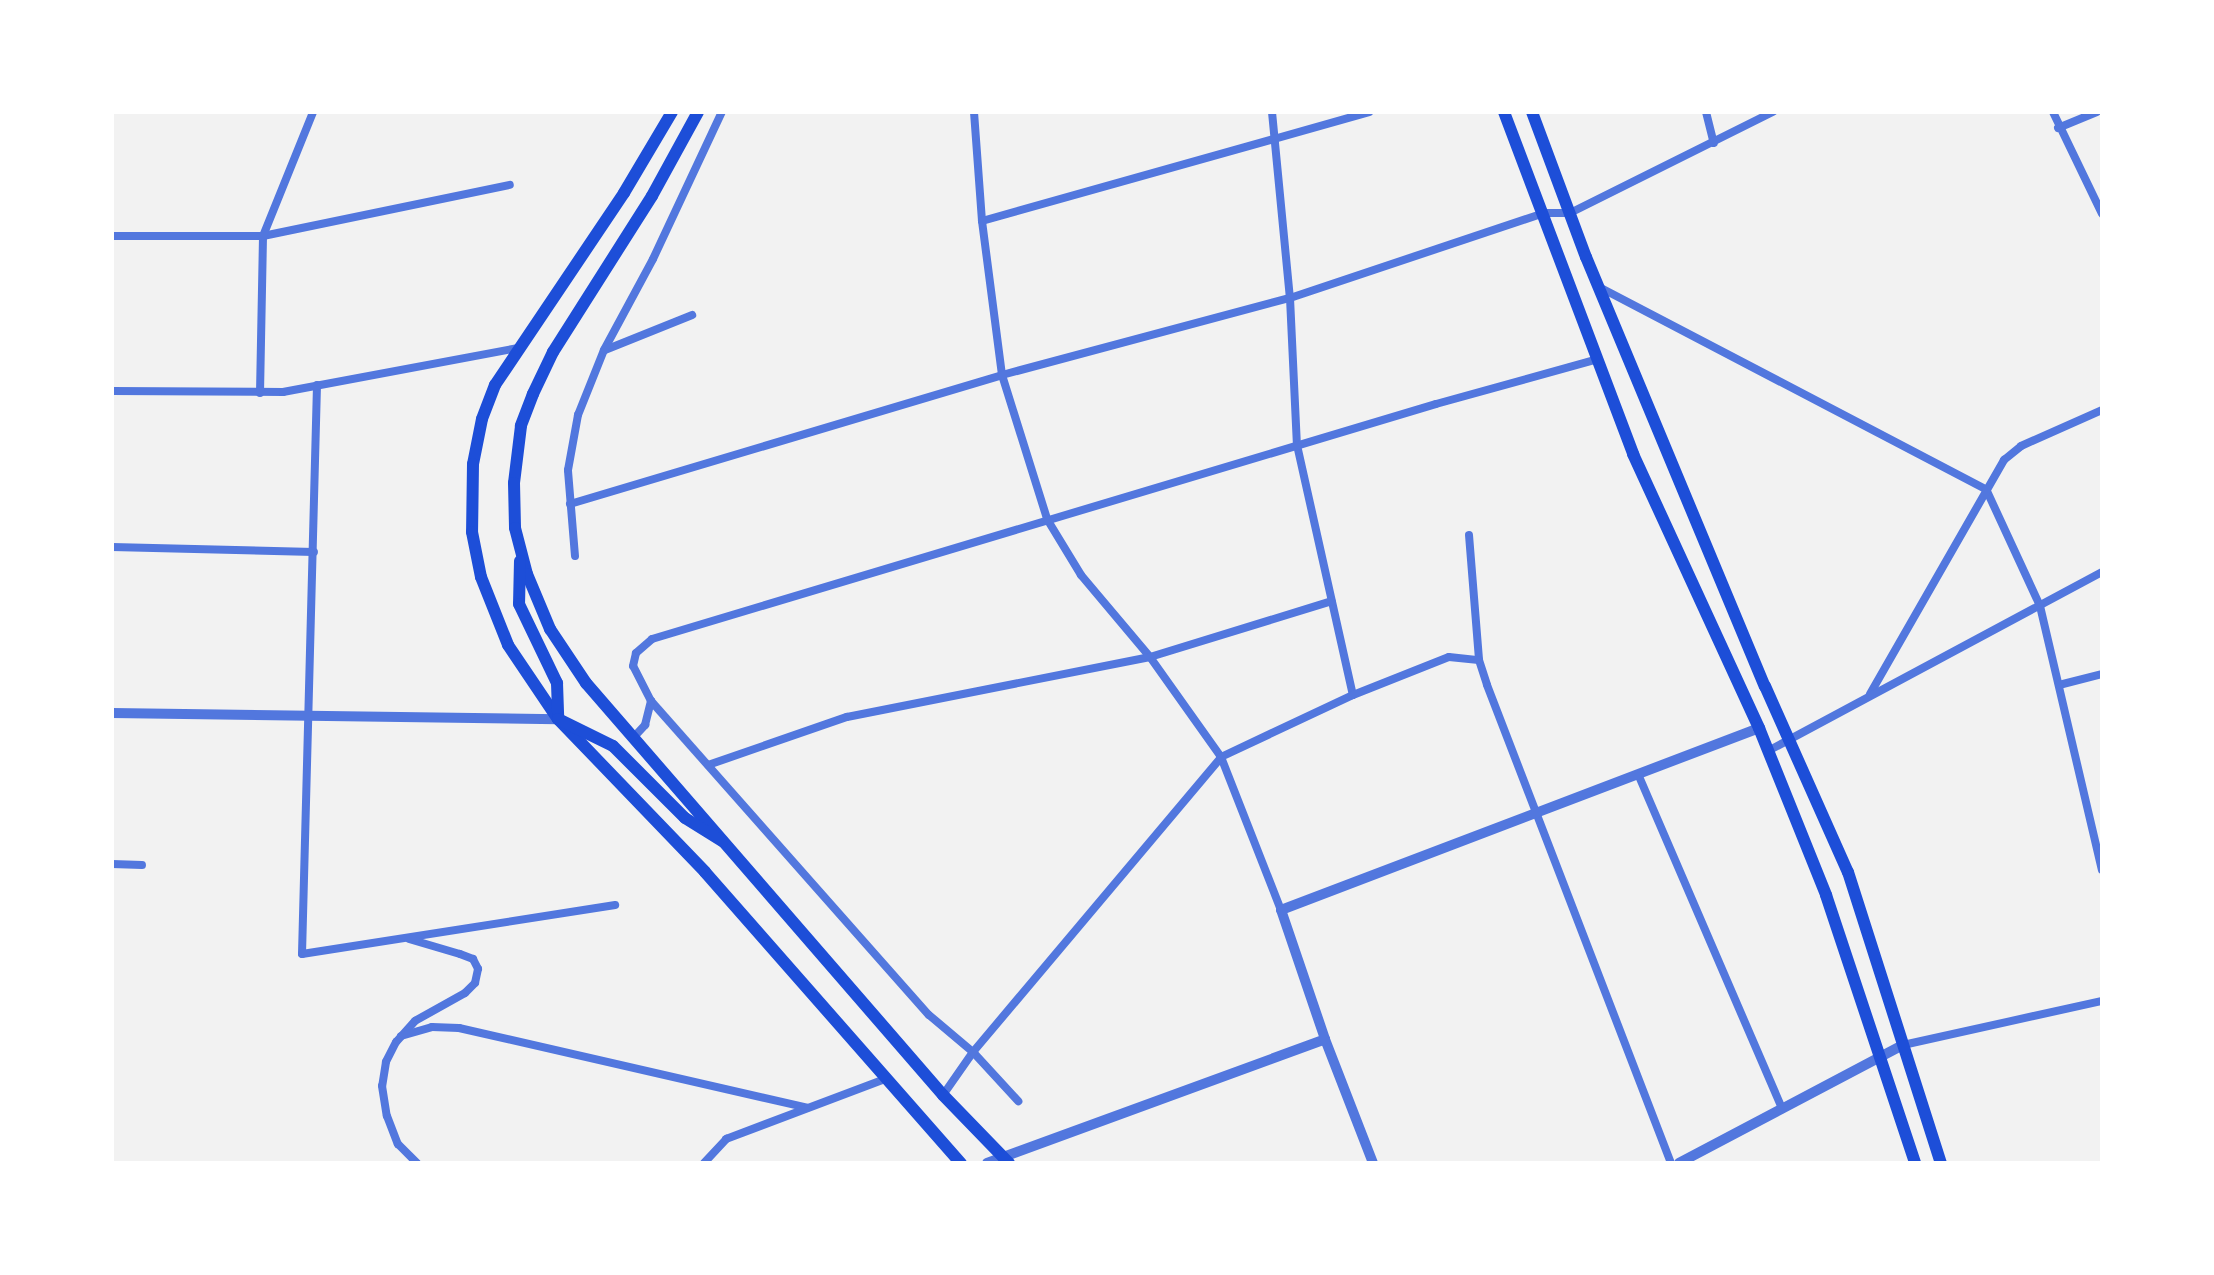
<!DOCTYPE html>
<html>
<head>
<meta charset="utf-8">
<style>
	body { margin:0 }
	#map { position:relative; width:2214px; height:1275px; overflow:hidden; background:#f2f2f2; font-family:Lato,sans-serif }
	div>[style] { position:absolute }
	.minor>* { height:8px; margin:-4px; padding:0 4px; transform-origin:4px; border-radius:4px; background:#5277de }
	.tertiary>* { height:10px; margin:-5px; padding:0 5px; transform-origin:5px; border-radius:5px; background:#5277de }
	.trunk>* { height:12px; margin:-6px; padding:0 6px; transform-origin:6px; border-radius:6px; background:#1d4ed8 }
	span { translate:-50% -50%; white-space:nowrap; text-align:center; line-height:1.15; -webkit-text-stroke:7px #fff; paint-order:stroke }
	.frame { position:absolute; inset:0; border:114px solid #fff; pointer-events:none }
</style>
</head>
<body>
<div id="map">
	<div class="minor">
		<i style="left:974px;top:112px;width:109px;rotate:85.8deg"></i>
		<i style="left:982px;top:221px;width:155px;rotate:82.6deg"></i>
		<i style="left:1002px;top:375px;width:151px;rotate:72.6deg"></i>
		<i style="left:1047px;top:519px;width:66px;rotate:58.7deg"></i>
		<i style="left:1081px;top:575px;width:107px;rotate:49.9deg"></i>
		<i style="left:1150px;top:657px;width:123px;rotate:54.6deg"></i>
		<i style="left:1221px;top:757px;width:164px;rotate:68.6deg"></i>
		<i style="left:1272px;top:112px;width:187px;rotate:84.5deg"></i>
		<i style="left:1290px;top:298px;width:147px;rotate:87.3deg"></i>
		<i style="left:1297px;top:445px;width:256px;rotate:77.4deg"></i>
		<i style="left:1706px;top:112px;width:32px;rotate:76deg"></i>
		<i style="left:2053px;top:112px;width:113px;rotate:64.3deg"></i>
		<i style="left:2058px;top:128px;width:42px;rotate:-22.3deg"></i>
		<i style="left:982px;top:221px;width:402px;rotate:-15.7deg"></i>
		<i style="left:112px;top:236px;width:151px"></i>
		<i style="left:263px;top:236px;width:252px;rotate:-11.7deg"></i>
		<i style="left:1599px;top:287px;width:437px;rotate:27.6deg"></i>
		<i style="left:1986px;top:489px;width:129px;rotate:65.2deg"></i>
		<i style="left:2040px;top:606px;width:271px;rotate:76.8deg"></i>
		<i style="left:605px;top:350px;width:94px;rotate:-21.9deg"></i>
		<i style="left:317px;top:385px;width:569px;rotate:91.51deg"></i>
		<i style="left:302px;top:954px;width:317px;rotate:-8.9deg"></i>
		<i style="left:112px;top:391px;width:171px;rotate:0.3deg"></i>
		<i style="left:283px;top:392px;width:238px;rotate:-10.6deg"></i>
		<i style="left:260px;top:393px;width:157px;rotate:-88.9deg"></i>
		<i style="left:263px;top:236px;width:134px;rotate:-68deg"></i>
		<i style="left:570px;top:504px;width:451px;rotate:-16.6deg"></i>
		<i style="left:1002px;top:375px;width:298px;rotate:-15deg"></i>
		<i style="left:1290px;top:298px;width:268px;rotate:-18.5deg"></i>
		<i style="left:1544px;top:213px;width:26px"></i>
		<i style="left:1570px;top:213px;width:227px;rotate:-26.5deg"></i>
		<i style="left:1469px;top:535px;width:125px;rotate:85.4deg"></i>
		<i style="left:1479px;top:660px;width:26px;rotate:72deg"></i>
		<i style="left:1487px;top:685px;width:512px;rotate:68.95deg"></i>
		<i style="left:112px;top:547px;width:202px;rotate:1.4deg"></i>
		<i style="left:575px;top:556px;width:86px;rotate:-94.7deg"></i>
		<i style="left:568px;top:470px;width:56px;rotate:-79.7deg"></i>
		<i style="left:578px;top:415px;width:70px;rotate:-68.2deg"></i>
		<i style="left:604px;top:350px;width:103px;rotate:-61.7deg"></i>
		<i style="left:653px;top:259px;width:162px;rotate:-64.9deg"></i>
		<i style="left:2059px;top:685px;width:44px;rotate:-14.3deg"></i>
		<i style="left:1870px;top:694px;width:270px;rotate:-60.2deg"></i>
		<i style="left:2004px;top:460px;width:22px;rotate:-39deg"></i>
		<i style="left:2021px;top:446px;width:89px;rotate:-24deg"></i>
		<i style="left:651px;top:701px;width:419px;rotate:48.5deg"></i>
		<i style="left:929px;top:1015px;width:57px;rotate:40.1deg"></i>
		<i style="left:973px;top:1052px;width:67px;rotate:47.4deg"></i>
		<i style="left:633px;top:738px;width:18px;rotate:-47deg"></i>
		<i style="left:645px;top:725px;width:25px;rotate:-76deg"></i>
		<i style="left:651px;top:701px;width:39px;rotate:-117deg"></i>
		<i style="left:633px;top:666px;width:13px;rotate:-77deg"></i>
		<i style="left:636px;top:653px;width:21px;rotate:-41deg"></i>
		<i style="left:652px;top:639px;width:818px;rotate:-16.69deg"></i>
		<i style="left:1436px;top:404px;width:165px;rotate:-15.5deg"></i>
		<i style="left:1768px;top:751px;width:379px;rotate:-28.2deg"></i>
		<i style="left:708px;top:765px;width:147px;rotate:-19.1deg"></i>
		<i style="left:847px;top:717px;width:309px;rotate:-11.2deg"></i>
		<i style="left:1150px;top:657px;width:190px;rotate:-17.1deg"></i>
		<i style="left:1638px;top:774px;width:365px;rotate:66.7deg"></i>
		<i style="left:112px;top:864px;width:30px;rotate:2deg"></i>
		<i style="left:409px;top:939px;width:53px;rotate:16.4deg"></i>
		<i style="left:460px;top:954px;width:14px;rotate:21deg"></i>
		<i style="left:473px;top:959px;width:11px;rotate:63deg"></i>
		<i style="left:478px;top:969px;width:14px;rotate:102deg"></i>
		<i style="left:475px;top:983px;width:14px;rotate:135deg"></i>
		<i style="left:465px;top:993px;width:57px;rotate:150.8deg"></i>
		<i style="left:415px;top:1021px;width:28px;rotate:132deg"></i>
		<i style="left:396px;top:1042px;width:22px;rotate:117deg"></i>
		<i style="left:386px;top:1062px;width:24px;rotate:99deg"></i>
		<i style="left:382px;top:1086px;width:30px;rotate:81deg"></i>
		<i style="left:387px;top:1116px;width:30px;rotate:69deg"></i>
		<i style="left:398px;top:1144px;width:27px;rotate:45deg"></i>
		<i style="left:401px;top:1036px;width:32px;rotate:-16deg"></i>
		<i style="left:432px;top:1027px;width:27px;rotate:2deg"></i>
		<i style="left:459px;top:1028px;width:357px;rotate:12.9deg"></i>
		<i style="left:1903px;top:1045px;width:204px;rotate:-12.5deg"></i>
		<i style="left:943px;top:1095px;width:52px;rotate:-55.1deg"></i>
		<i style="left:973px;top:1052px;width:385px;rotate:-49.9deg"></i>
		<i style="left:1221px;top:757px;width:146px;rotate:-25.2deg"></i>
		<i style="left:1353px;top:695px;width:103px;rotate:-21.6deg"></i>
		<i style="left:1449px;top:657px;width:30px;rotate:6deg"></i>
		<i style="left:704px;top:1163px;width:33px;rotate:-47deg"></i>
		<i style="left:726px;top:1139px;width:170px;rotate:-20.7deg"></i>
	</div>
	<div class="tertiary">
		<i style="left:112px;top:713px;width:446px;rotate:0.8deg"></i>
		<i style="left:987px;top:1163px;width:360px;rotate:-20.1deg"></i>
		<i style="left:1373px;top:1163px;width:133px;rotate:-111.2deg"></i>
		<i style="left:1325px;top:1039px;width:136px;rotate:-108.8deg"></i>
		<i style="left:1281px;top:910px;width:511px;rotate:-20.84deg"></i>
		<i style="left:1679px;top:1163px;width:253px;rotate:-27.8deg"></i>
	</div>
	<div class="trunk">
		<i style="left:672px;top:112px;width:94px;rotate:120.7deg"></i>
		<i style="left:624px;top:193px;width:231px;rotate:123.9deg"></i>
		<i style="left:495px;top:385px;width:36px;rotate:111deg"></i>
		<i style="left:482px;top:419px;width:46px;rotate:101.3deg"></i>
		<i style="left:473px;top:464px;width:68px;rotate:90.8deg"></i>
		<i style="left:472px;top:532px;width:46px;rotate:78.7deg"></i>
		<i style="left:481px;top:577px;width:73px;rotate:68.3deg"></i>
		<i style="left:508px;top:645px;width:89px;rotate:56deg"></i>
		<i style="left:558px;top:719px;width:212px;rotate:46.1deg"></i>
		<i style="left:705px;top:872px;width:388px;rotate:48.7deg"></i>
		<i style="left:698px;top:112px;width:96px;rotate:118.7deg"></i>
		<i style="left:652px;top:196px;width:185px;rotate:122.4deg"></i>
		<i style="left:553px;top:352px;width:47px;rotate:115.5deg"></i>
		<i style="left:533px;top:394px;width:34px;rotate:111deg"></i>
		<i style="left:521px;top:426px;width:57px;rotate:97deg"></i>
		<i style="left:514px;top:483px;width:45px;rotate:88.7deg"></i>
		<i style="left:515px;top:528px;width:48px;rotate:75.4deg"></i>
		<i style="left:527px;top:574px;width:60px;rotate:67.3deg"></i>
		<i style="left:550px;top:629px;width:65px;rotate:56.3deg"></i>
		<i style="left:586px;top:683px;width:545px;rotate:49.09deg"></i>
		<i style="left:943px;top:1095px;width:95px;rotate:45.9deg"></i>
		<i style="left:1504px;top:112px;width:366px;rotate:69.3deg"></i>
		<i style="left:1633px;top:454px;width:302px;rotate:65.3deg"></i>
		<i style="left:1759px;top:728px;width:180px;rotate:68.1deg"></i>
		<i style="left:1826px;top:895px;width:282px;rotate:71.6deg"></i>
		<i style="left:1532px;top:112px;width:155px;rotate:69.6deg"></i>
		<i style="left:1586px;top:257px;width:465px;rotate:67.4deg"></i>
		<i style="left:1765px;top:686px;width:204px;rotate:66deg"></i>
		<i style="left:1848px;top:872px;width:305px;rotate:72.3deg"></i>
		<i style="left:520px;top:561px;width:43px;rotate:91.3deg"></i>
		<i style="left:519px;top:604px;width:88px;rotate:64.3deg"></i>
		<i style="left:557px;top:683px;width:36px;rotate:88deg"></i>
		<i style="left:558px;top:719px;width:61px;rotate:26.1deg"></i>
		<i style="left:613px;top:746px;width:102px;rotate:45deg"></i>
		<i style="left:685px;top:818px;width:44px;rotate:31.9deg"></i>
	</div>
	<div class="frame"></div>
</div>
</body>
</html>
